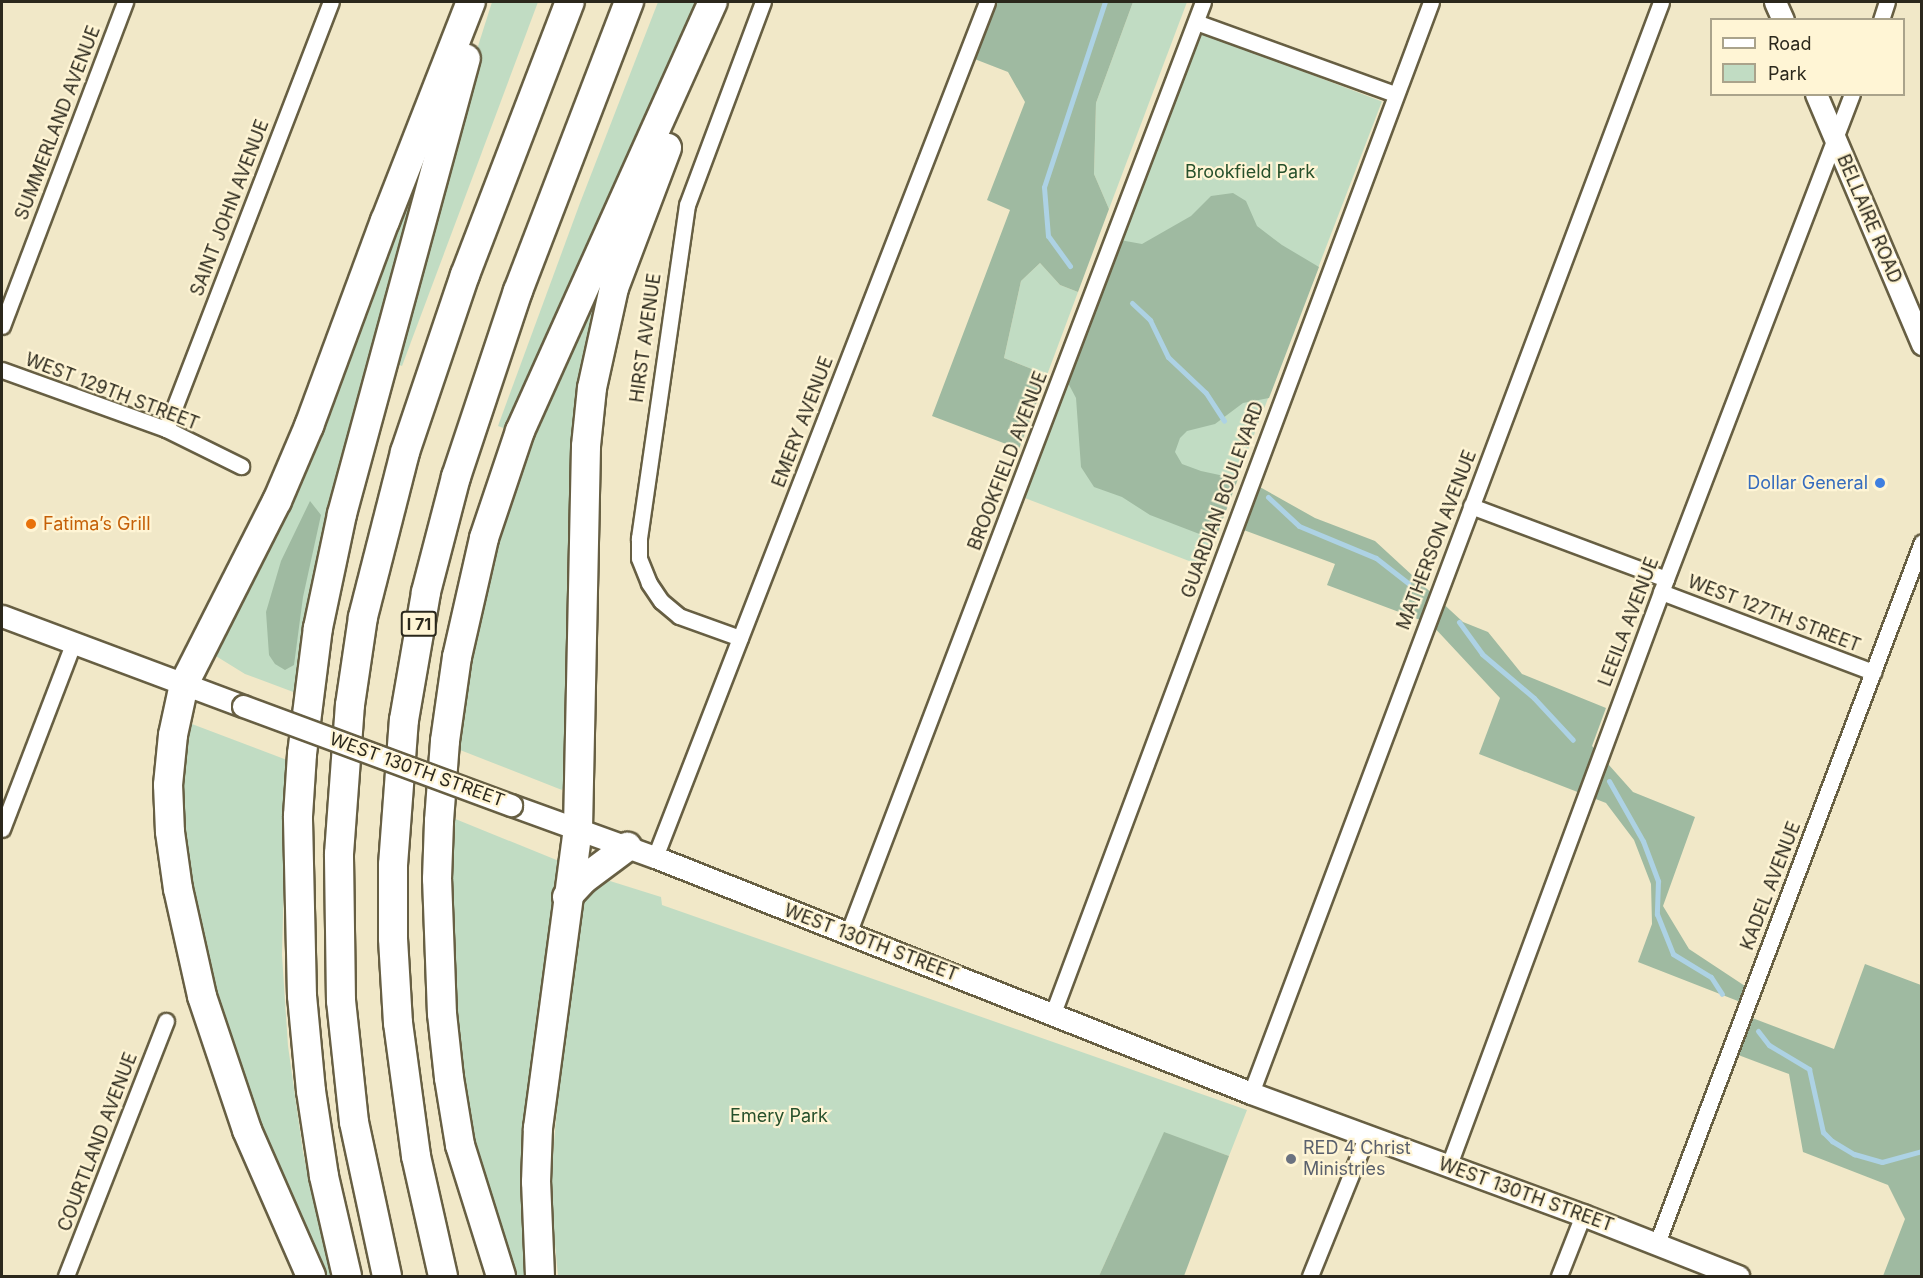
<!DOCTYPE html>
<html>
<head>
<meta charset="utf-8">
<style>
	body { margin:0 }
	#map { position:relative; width:1923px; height:1278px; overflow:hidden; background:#f1e8c8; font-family:Inter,sans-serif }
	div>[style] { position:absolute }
	.green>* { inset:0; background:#c1dcc3; transform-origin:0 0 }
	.forest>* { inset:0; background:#9fbaa1 }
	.stream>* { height:5px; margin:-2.5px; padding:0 2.5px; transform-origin:2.5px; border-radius:2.5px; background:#add2e4 }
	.roads { filter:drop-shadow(2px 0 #675f43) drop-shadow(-2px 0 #675f43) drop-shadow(0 2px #675f43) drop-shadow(0 -2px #675f43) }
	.street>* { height:15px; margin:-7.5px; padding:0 7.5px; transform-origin:7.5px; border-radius:7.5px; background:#fff }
	.secondary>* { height:21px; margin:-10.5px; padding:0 10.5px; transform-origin:10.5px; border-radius:10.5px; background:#fff }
	.highway>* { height:28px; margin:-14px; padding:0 14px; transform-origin:14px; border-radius:14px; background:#fff }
	.bridges { filter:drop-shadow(2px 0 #675f43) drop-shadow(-2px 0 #675f43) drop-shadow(0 2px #675f43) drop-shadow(0 -2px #675f43) }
	.secondary-bridge>* { height:21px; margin:-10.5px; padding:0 10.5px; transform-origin:10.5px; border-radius:10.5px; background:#fff }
	.dots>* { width:16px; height:16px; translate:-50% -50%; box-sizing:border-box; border:3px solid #fff5d5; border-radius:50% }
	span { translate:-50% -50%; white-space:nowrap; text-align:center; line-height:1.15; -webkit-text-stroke:4.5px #fff5d5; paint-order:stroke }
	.shield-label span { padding:2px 4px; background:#fff5d5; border:2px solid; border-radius:4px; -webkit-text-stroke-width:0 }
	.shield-label { font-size:16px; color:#2b281c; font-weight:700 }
	.street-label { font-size:18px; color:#2b281c }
	.park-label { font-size:18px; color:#26502b }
	.shop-label { font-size:18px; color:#366cbe }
	.right { translate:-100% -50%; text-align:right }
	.food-label { font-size:18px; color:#c56008 }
	.left { translate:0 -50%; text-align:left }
	.worship-label { font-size:18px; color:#5b616d }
	.frame { position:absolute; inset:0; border:3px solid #2b281c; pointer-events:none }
	.legend { position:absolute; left:1710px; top:18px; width:195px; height:78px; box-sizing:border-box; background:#fff5d5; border:2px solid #aaa38b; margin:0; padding:8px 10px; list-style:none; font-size:18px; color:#2b281c }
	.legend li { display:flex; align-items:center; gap:12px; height:30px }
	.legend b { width:30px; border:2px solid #aaa38b }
</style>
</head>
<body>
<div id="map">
	<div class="green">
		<i style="clip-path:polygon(492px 2px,538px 2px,402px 366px,392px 362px,466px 84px)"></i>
		<i style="clip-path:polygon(658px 2px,703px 2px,509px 430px,498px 426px,580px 203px)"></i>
		<i style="clip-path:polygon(1133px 2px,1187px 2px,1109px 209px,1094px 174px,1096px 103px)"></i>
		<i style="left:1198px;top:31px;width:197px;height:498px;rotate:21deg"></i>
		<i style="clip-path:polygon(414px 170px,421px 172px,324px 530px,305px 615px,296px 693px,245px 674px,211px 653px,253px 581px,323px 435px)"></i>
		<i style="clip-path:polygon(638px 188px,601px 300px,569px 772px,562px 790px,455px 748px,485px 573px,533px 428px)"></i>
		<i style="clip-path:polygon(1040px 263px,1060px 285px,1078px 292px,1047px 375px,1004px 358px,1021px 281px)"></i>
		<i style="clip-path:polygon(184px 721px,287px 760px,282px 955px,288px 1046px,303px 1152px,331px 1276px,319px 1276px,204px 980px,179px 812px)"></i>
		<i style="clip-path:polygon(448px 816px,559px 861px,534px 1035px,524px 1155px,531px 1276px,511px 1276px,480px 1186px,454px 1038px)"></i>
		<i style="clip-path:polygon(610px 881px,661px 897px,662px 905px,1247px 1110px,1229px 1156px,1164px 1133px,1099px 1276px,558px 1276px,550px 1191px,560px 1071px,578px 911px,590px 889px)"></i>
	</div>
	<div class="forest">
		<i style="clip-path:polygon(995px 2px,1133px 2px,1096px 103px,1094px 174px,1109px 209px,1078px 292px,1060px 285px,1040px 263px,1021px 281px,1004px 358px,1047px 375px,1019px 449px,932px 416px,1010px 210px,987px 200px,1025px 102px,1008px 72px,972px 58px)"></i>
		<i style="clip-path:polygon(1233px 193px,1246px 201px,1257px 226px,1282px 245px,1319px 267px,1269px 398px,1243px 403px,1215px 424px,1187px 431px,1180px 438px,1175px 452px,1182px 464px,1201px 471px,1238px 479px,1215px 540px,1150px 515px,1122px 497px,1094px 487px,1081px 467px,1076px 398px,1067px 381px,1120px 240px,1142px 244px,1191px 216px,1211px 196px)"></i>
		<i style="clip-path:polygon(1258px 486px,1315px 518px,1375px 541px,1463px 622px,1488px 632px,1522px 674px,1606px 708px,1592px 746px,1633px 792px,1695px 817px,1663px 906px,1689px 949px,1748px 988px,1743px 1003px,1638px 962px,1652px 924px,1651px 884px,1634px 840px,1606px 803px,1479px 754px,1500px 698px,1431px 624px,1327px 585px,1335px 564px,1241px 529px)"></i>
		<i style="clip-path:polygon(310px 501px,321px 515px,303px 597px,294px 665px,285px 670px,275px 664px,269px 655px,266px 612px,281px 561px)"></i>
		<i style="clip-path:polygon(1865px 964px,1921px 985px,1921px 1276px,1883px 1276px,1905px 1219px,1888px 1185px,1803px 1152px,1789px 1074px,1733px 1053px,1747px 1016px,1834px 1049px)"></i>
		<i style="clip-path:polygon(1164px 1132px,1229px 1156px,1184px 1276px,1099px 1276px)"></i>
	</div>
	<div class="stream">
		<i style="left:1070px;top:266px;width:37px;rotate:-126deg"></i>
		<i style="left:1048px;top:236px;width:49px;rotate:-94.7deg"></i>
		<i style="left:1044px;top:187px;width:195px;rotate:-71.8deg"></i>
		<i style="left:1132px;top:303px;width:25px;rotate:43deg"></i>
		<i style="left:1150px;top:320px;width:41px;rotate:64.1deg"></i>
		<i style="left:1168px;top:357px;width:52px;rotate:43.5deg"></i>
		<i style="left:1206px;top:393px;width:33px;rotate:57deg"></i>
		<i style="left:1268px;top:497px;width:42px;rotate:43.1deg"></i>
		<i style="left:1299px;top:526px;width:83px;rotate:22.6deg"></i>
		<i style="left:1376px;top:558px;width:41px;rotate:38deg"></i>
		<i style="left:1459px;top:622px;width:39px;rotate:54deg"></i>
		<i style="left:1482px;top:654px;width:68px;rotate:40.2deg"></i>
		<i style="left:1534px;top:698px;width:57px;rotate:47.1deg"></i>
		<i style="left:1609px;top:781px;width:69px;rotate:60.5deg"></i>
		<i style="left:1643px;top:841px;width:43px;rotate:69.4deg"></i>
		<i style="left:1658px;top:881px;width:33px;rotate:92deg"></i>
		<i style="left:1657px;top:914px;width:43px;rotate:68.2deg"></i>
		<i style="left:1673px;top:954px;width:44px;rotate:31.2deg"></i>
		<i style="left:1711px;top:977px;width:20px;rotate:57deg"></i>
		<i style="left:1758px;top:1031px;width:18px;rotate:52deg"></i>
		<i style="left:1769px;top:1045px;width:47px;rotate:31deg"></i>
		<i style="left:1809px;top:1069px;width:65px;rotate:77.5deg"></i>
		<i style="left:1823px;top:1132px;width:13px;rotate:45deg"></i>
		<i style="left:1832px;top:1141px;width:26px;rotate:31deg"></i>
		<i style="left:1854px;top:1154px;width:29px;rotate:16deg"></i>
		<i style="left:1882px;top:1162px;width:41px;rotate:-15.4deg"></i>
	</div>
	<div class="roads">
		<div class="street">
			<i style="left:1881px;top:20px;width:19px;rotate:-72deg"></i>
			<i style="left:1196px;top:22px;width:212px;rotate:19.9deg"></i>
			<i style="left:2px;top:326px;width:347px;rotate:-69.2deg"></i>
			<i style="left:2px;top:370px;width:174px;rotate:19.8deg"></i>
			<i style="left:166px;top:429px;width:84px;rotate:26.3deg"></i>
			<i style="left:166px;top:429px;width:458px;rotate:-68.9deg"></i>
			<i style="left:1471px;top:506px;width:208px;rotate:20.5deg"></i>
			<i style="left:1661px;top:592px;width:227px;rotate:20.7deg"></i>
			<i style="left:740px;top:638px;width:65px;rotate:-160.2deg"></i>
			<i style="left:679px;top:616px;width:23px;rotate:-140deg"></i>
			<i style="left:661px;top:601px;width:22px;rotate:-124deg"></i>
			<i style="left:649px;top:583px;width:27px;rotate:-112deg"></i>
			<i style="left:639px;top:558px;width:20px;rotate:-90deg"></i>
			<i style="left:639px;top:538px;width:336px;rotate:-81.8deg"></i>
			<i style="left:687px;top:205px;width:217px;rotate:-69.5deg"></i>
			<i style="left:2px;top:829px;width:198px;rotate:-69deg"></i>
			<i style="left:655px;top:857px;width:917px;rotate:-68.78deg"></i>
			<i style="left:848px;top:934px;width:997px;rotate:-69.15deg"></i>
			<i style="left:1053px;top:1013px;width:1079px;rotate:-69.5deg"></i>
			<i style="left:1251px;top:1093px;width:1165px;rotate:-69.4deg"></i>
			<i style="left:1449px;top:1165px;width:625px;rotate:-69.68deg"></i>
			<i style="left:1666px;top:579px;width:519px;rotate:-69.02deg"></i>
			<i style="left:1657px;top:1243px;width:749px;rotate:-69.29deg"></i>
			<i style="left:66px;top:1276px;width:274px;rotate:-68.6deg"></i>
			<i style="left:1310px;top:1276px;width:152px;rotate:-68deg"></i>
			<i style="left:1559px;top:1276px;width:66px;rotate:-68.5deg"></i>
		</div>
		<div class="secondary">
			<i style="left:1775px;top:2px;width:20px;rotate:66deg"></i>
			<i style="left:1816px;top:94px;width:272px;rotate:67deg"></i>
			<i style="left:2px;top:616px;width:257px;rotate:20.5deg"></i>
			<i style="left:511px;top:805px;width:153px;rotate:19.9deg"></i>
			<i style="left:655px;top:857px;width:641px;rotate:21.6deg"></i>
			<i style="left:1251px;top:1093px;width:354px;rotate:20.2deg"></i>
			<i style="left:1583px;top:1215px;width:167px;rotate:21.5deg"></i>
		</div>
		<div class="highway">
			<i style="left:567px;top:897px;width:25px;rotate:-47deg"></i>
			<i style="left:584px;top:879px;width:54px;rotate:-36.7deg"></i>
			<i style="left:311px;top:1276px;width:159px;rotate:-113.7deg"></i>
			<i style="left:247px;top:1130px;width:141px;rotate:-108.6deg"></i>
			<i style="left:202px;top:996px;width:110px;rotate:-102.6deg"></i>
			<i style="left:178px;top:889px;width:58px;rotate:-98deg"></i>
			<i style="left:170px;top:832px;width:47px;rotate:-92.4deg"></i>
			<i style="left:168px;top:785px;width:50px;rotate:-84.3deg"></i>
			<i style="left:173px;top:735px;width:52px;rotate:-77.8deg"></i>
			<i style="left:184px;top:684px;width:205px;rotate:-63.1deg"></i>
			<i style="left:277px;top:501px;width:82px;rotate:-66.9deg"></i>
			<i style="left:309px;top:426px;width:219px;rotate:-69.7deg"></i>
			<i style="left:385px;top:221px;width:235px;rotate:-68.6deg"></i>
			<i style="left:347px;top:1276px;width:103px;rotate:-103deg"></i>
			<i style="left:324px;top:1176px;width:86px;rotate:-98.7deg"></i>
			<i style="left:311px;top:1091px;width:95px;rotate:-95.4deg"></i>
			<i style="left:302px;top:996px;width:180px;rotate:-91.3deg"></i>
			<i style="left:298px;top:816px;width:62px;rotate:-86.3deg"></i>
			<i style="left:302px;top:754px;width:127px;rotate:-82.8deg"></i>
			<i style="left:318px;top:628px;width:116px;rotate:-78.1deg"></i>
			<i style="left:342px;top:514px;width:472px;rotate:-74.8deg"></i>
			<i style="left:387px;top:1276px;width:157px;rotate:-102.1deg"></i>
			<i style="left:354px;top:1122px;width:122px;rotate:-96.1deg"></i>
			<i style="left:341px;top:1001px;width:147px;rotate:-90.8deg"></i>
			<i style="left:339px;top:854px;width:149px;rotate:-85.8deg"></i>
			<i style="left:350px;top:705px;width:89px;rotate:-81.6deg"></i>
			<i style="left:363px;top:617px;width:170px;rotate:-75.7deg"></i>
			<i style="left:405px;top:452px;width:187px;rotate:-71.3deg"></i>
			<i style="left:465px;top:275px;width:292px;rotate:-69deg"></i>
			<i style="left:443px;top:1276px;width:123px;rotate:-102.7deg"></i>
			<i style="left:416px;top:1156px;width:134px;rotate:-97.7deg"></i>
			<i style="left:398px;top:1023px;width:85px;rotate:-93.4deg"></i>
			<i style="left:393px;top:938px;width:73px;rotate:-90deg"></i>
			<i style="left:393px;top:865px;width:145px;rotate:-85.7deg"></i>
			<i style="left:404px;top:720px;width:130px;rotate:-80.2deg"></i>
			<i style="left:426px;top:592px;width:119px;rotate:-75.4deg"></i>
			<i style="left:456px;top:477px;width:196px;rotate:-71.6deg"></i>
			<i style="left:518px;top:291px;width:310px;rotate:-69deg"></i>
			<i style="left:501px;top:1276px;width:137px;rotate:-107.4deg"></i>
			<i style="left:460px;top:1145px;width:68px;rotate:-99.3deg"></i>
			<i style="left:449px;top:1078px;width:64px;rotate:-96.2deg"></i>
			<i style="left:442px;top:1014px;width:135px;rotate:-92.1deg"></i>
			<i style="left:437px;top:879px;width:58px;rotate:-88deg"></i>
			<i style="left:439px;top:821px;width:80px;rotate:-85.7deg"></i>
			<i style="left:445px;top:741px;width:85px;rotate:-81.9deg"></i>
			<i style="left:457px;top:657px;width:122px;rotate:-77.2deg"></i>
			<i style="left:484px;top:538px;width:113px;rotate:-71.4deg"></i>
			<i style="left:520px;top:431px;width:470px;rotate:-65.8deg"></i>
			<i style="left:540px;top:1276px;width:94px;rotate:-92.4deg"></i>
			<i style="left:536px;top:1182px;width:54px;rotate:-87.9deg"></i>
			<i style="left:538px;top:1128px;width:302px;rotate:-82.4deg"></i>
			<i style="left:578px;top:829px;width:383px;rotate:-88.8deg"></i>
			<i style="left:586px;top:446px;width:58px;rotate:-84.1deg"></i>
			<i style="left:592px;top:388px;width:102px;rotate:-77.6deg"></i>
			<i style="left:614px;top:288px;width:150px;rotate:-69.3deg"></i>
		</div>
	</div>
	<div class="bridges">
		<div class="secondary-bridge">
			<i style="left:243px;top:706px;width:286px;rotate:20.3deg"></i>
		</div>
	</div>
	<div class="dots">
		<i style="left:1880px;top:483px;background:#3f7fe0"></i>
		<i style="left:31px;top:524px;background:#e8710a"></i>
		<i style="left:1291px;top:1159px;background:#6b7280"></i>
	</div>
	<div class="shield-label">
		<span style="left:419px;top:624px">I 71</span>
	</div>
	<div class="street-label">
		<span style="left:58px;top:123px;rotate:-69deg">SUMMERLAND AVENUE</span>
		<span style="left:230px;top:208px;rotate:-69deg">SAINT JOHN AVENUE</span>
		<span style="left:1869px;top:219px;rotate:67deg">BELLAIRE ROAD</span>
		<span style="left:646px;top:338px;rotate:-82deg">HIRST AVENUE</span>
		<span style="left:112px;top:392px;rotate:21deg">WEST 129TH STREET</span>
		<span style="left:803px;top:422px;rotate:-69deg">EMERY AVENUE</span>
		<span style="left:1008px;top:461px;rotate:-69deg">BROOKFIELD AVENUE</span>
		<span style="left:1223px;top:500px;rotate:-70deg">GUARDIAN BOULEVARD</span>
		<span style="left:1437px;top:540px;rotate:-69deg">MATHERSON AVENUE</span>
		<span style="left:1774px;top:614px;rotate:21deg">WEST 127TH STREET</span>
		<span style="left:1629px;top:622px;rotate:-69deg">LEEILA AVENUE</span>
		<span style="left:417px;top:770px;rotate:20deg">WEST 130TH STREET</span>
		<span style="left:1771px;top:886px;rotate:-69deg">KADEL AVENUE</span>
		<span style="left:871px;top:943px;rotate:21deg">WEST 130TH STREET</span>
		<span style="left:98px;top:1142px;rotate:-69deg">COURTLAND AVENUE</span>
		<span style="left:1526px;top:1195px;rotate:20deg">WEST 130TH STREET</span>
	</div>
	<div class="park-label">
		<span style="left:1250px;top:172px">Brookfield Park</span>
		<span style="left:779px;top:1116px">Emery Park</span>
	</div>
	<div class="shop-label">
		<span class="right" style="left:1868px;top:483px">Dollar General</span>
	</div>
	<div class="food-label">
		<span class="left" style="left:43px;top:524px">Fatima’s Grill</span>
	</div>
	<div class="worship-label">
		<span class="left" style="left:1303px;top:1159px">RED 4 Christ<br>Ministries</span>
	</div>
	<div class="frame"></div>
	<ul class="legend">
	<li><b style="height:8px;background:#fff"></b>Road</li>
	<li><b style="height:16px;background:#c1dcc3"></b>Park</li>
	</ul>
</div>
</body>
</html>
